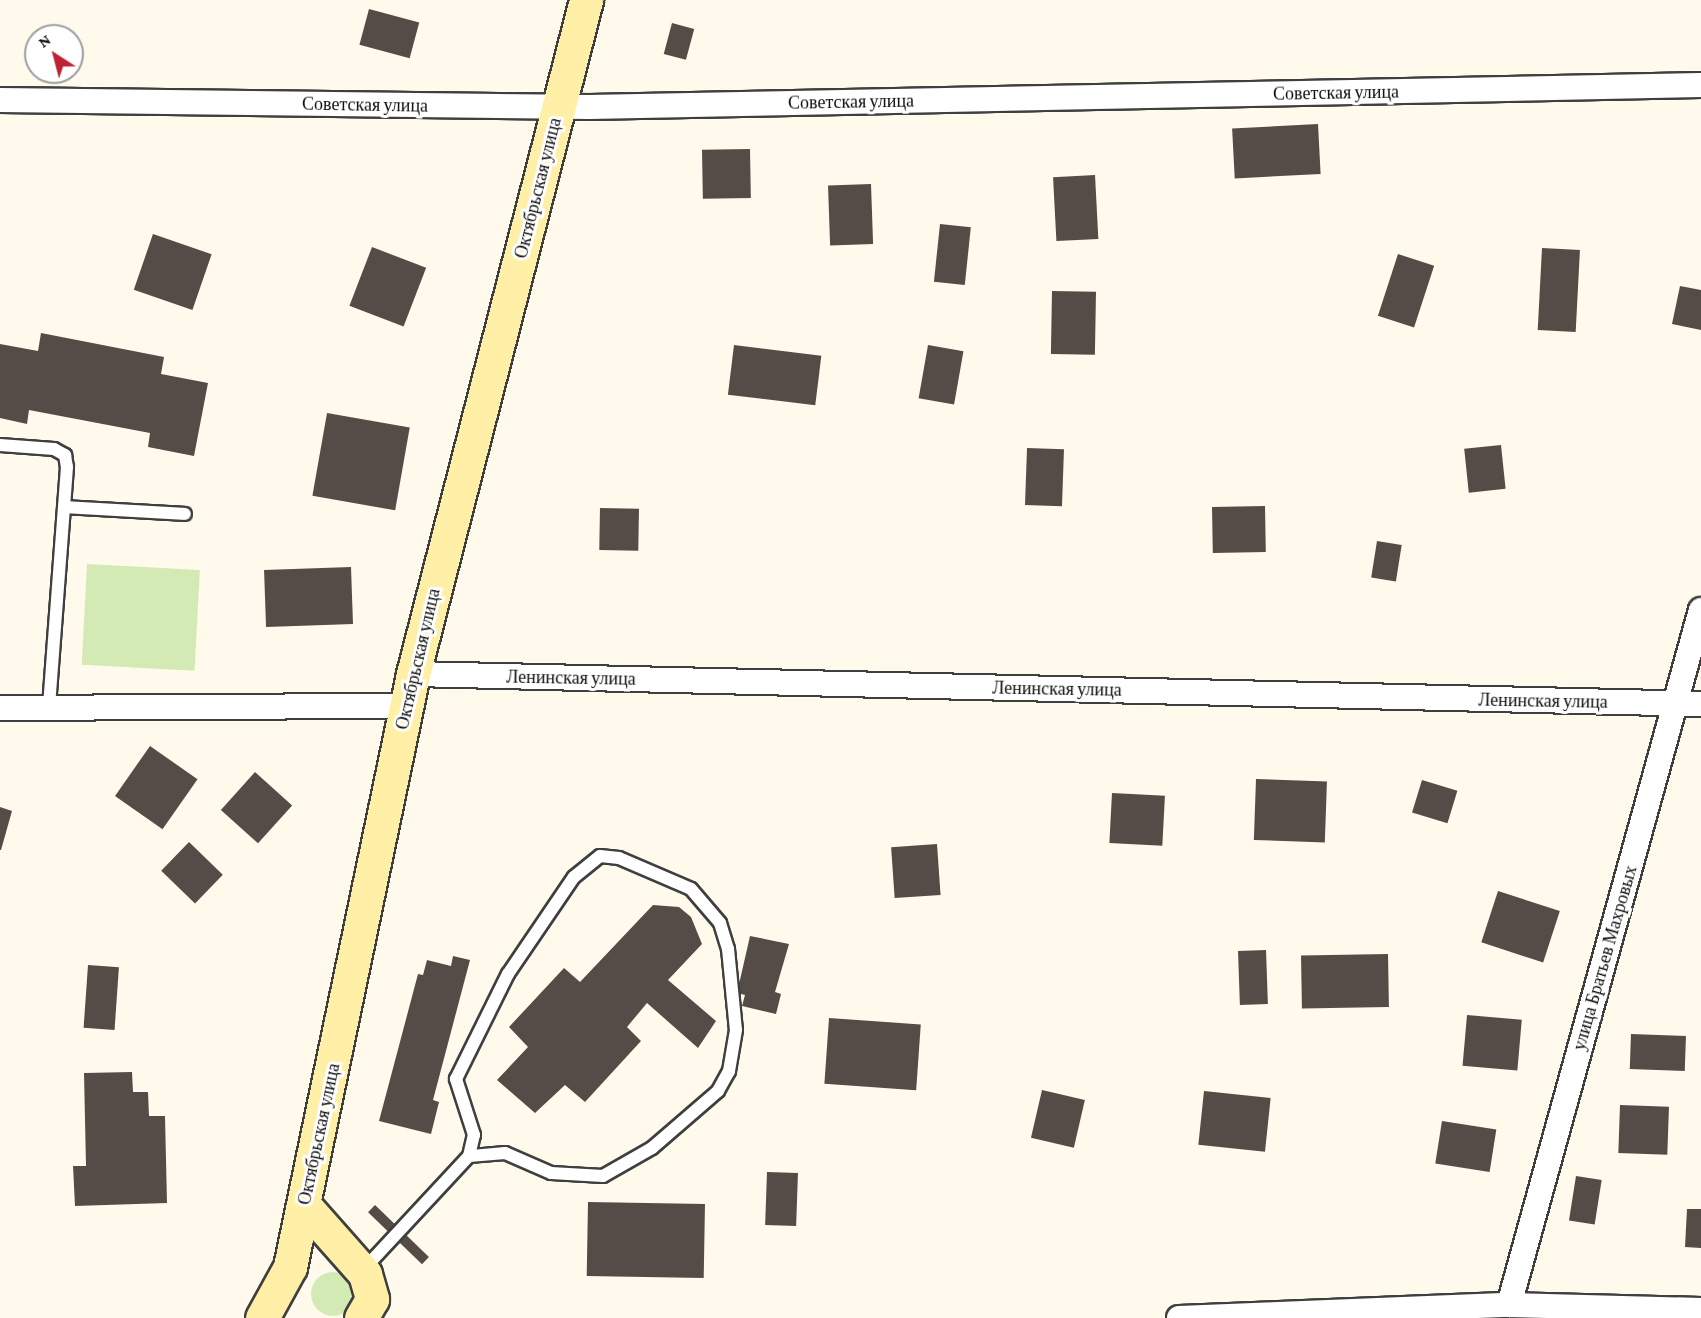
<!DOCTYPE html>
<html>
<head>
<meta charset="utf-8">
<style>
	body { margin:0 }
	#map { position:relative; width:1701px; height:1318px; overflow:hidden; background:#fffaec; font-family:"Crimson Pro",serif }
	div>[style] { position:absolute }
	.green>* { inset:0; background:#d4eab5; transform-origin:0 0 }
	.round { border-radius:50% }
	.building>* { inset:0; background:#554c48; transform-origin:0 0 }
	.roads { filter:drop-shadow(2px 0 #3f3f3f) drop-shadow(-2px 0 #3f3f3f) drop-shadow(0 2px #3f3f3f) drop-shadow(0 -2px #3f3f3f) }
	.lane>* { height:12px; margin:-6px; padding:0 6px; transform-origin:6px; border-radius:6px; background:#fff }
	.street>* { height:24px; margin:-12px; padding:0 12px; transform-origin:12px; border-radius:12px; background:#fff }
	.secondary>* { height:33px; margin:-16.5px; padding:0 16.5px; transform-origin:16.5px; border-radius:16.5px; background:#ffefa7 }
	span { translate:-50% -50%; white-space:nowrap; text-align:center; line-height:1.15; -webkit-text-stroke:6px #fff; paint-order:stroke }
	.street-label { font-size:18px; color:#0c0c0c }
	.north { position:absolute; left:24px; top:24px; width:60px; height:60px; box-sizing:border-box; background:#fff; border:2px solid #9e9e9e; border-radius:50%; rotate:324deg; font-size:16px; font-weight:700; line-height:24px; text-align:center; color:#0c0c0c }
	.north::after { content:''; display:block; margin:auto; width:21px; height:27px; background:#bf2234; clip-path:polygon(50% 0,100% 100%,50% 72%,0 100%) }
</style>
</head>
<body>
<div id="map">
	<div class="green">
		<i style="left:87px;top:564px;width:113px;height:101px;rotate:3deg"></i>
		<i class="round" style="left:311px;top:1272px;width:44px;height:44px"></i>
	</div>
	<div class="building">
		<i style="left:369px;top:9px;width:52px;height:37px;rotate:15deg"></i>
		<i style="left:672px;top:23px;width:23px;height:32px;rotate:15deg"></i>
		<i style="left:1318px;top:124px;width:50px;height:86px;rotate:87deg"></i>
		<i style="left:750px;top:149px;width:49px;height:48px;rotate:89deg"></i>
		<i style="left:1095px;top:175px;width:64px;height:42px;rotate:87deg"></i>
		<i style="left:871px;top:184px;width:60px;height:43px;rotate:88deg"></i>
		<i style="left:940px;top:224px;width:31px;height:58px;rotate:6deg"></i>
		<i style="left:153px;top:234px;width:62px;height:59px;rotate:19deg"></i>
		<i style="left:372px;top:247px;width:58px;height:63px;rotate:21deg"></i>
		<i style="left:1542px;top:248px;width:38px;height:82px;rotate:3deg"></i>
		<i style="left:1398px;top:254px;width:38px;height:65px;rotate:18deg"></i>
		<i style="clip-path:polygon(1680px 286px,1701px 290px,1701px 330px,1672px 324px)"></i>
		<i style="left:1052px;top:291px;width:44px;height:63px;rotate:1deg"></i>
		<i style="clip-path:polygon(41px 333px,164px 357px,161px 374px,208px 383px,194px 456px,148px 447px,150px 433px,29px 410px,27px 424px,0 418px,0 344px,38px 351px)"></i>
		<i style="left:734px;top:345px;width:88px;height:50px;rotate:7deg"></i>
		<i style="left:928px;top:345px;width:36px;height:54px;rotate:10deg"></i>
		<i style="left:327px;top:413px;width:84px;height:84px;rotate:10deg"></i>
		<i style="left:1501px;top:445px;width:44px;height:37px;rotate:84deg"></i>
		<i style="left:1027px;top:448px;width:37px;height:57px;rotate:2deg"></i>
		<i style="left:1265px;top:506px;width:46px;height:53px;rotate:89deg"></i>
		<i style="left:600px;top:508px;width:39px;height:42px;rotate:1deg"></i>
		<i style="left:1377px;top:541px;width:25px;height:37px;rotate:9deg"></i>
		<i style="left:351px;top:567px;width:57px;height:87px;rotate:88deg"></i>
		<i style="left:150px;top:746px;width:58px;height:61px;rotate:35deg"></i>
		<i style="left:255px;top:772px;width:50px;height:51px;rotate:42deg"></i>
		<i style="left:1256px;top:779px;width:71px;height:61px;rotate:2deg"></i>
		<i style="left:1422px;top:780px;width:37px;height:34px;rotate:17deg"></i>
		<i style="left:1112px;top:793px;width:53px;height:50px;rotate:3deg"></i>
		<i style="clip-path:polygon(0 807px,12px 811px,1px 850px,0 850px)"></i>
		<i style="left:189px;top:842px;width:47px;height:40px;rotate:44deg"></i>
		<i style="left:937px;top:844px;width:51px;height:46px;rotate:86deg"></i>
		<i style="left:1498px;top:891px;width:65px;height:54px;rotate:18deg"></i>
		<i style="clip-path:polygon(653px 905px,679px 907px,691px 917px,702px 944px,668px 980px,716px 1021px,698px 1048px,647px 1003px,627px 1027px,641px 1041px,585px 1102px,565px 1085px,535px 1113px,497px 1080px,528px 1047px,509px 1027px,564px 968px,580px 982px)"></i>
		<i style="clip-path:polygon(750px 936px,789px 944px,775px 992px,781px 994px,776px 1014px,742px 1006px,745px 995px,737px 993px)"></i>
		<i style="left:1266px;top:950px;width:54px;height:28px;rotate:88deg"></i>
		<i style="left:1388px;top:954px;width:53px;height:87px;rotate:89deg"></i>
		<i style="clip-path:polygon(453px 956px,470px 960px,433px 1100px,439px 1102px,431px 1134px,379px 1121px,418px 974px,423px 975px,427px 960px,451px 966px)"></i>
		<i style="left:88px;top:965px;width:31px;height:63px;rotate:4deg"></i>
		<i style="left:1467px;top:1015px;width:55px;height:51px;rotate:5deg"></i>
		<i style="left:829px;top:1018px;width:92px;height:66px;rotate:4deg"></i>
		<i style="left:1631px;top:1034px;width:55px;height:35px;rotate:2deg"></i>
		<i style="clip-path:polygon(132px 1072px,133px 1092px,148px 1092px,149px 1116px,165px 1116px,167px 1203px,75px 1206px,73px 1166px,86px 1166px,84px 1073px)"></i>
		<i style="left:1042px;top:1090px;width:44px;height:49px;rotate:13deg"></i>
		<i style="left:1204px;top:1091px;width:67px;height:54px;rotate:6deg"></i>
		<i style="left:1620px;top:1105px;width:49px;height:48px;rotate:2deg"></i>
		<i style="left:1442px;top:1121px;width:55px;height:43px;rotate:9deg"></i>
		<i style="left:767px;top:1172px;width:31px;height:53px;rotate:2deg"></i>
		<i style="left:1576px;top:1176px;width:26px;height:45px;rotate:9deg"></i>
		<i style="left:588px;top:1202px;width:117px;height:74px;rotate:1deg"></i>
		<i style="left:375px;top:1205px;width:75px;height:10px;rotate:44deg"></i>
		<i style="clip-path:polygon(1687px 1209px,1701px 1209px,1701px 1248px,1685px 1247px)"></i>
	</div>
	<div class="roads">
		<div class="lane">
			<i style="left:0;top:445px;width:54px;rotate:4.2deg"></i>
			<i style="left:54px;top:449px;width:13px;rotate:29deg"></i>
			<i style="left:65px;top:455px;width:12px;rotate:81deg"></i>
			<i style="left:67px;top:467px;width:242px;rotate:94.3deg"></i>
			<i style="left:65px;top:507px;width:120px;rotate:3.3deg"></i>
			<i style="left:363px;top:1270px;width:156px;rotate:-47.1deg"></i>
			<i style="left:469px;top:1156px;width:22px;rotate:-77deg"></i>
			<i style="left:474px;top:1135px;width:59px;rotate:-107.8deg"></i>
			<i style="left:456px;top:1079px;width:117px;rotate:-63.7deg"></i>
			<i style="left:508px;top:974px;width:117px;rotate:-55.8deg"></i>
			<i style="left:574px;top:877px;width:33px;rotate:-39deg"></i>
			<i style="left:600px;top:856px;width:19px;rotate:6deg"></i>
			<i style="left:619px;top:858px;width:78px;rotate:23.3deg"></i>
			<i style="left:691px;top:889px;width:45px;rotate:49.5deg"></i>
			<i style="left:720px;top:923px;width:27px;rotate:73deg"></i>
			<i style="left:728px;top:949px;width:81px;rotate:84.4deg"></i>
			<i style="left:736px;top:1030px;width:42px;rotate:99.7deg"></i>
			<i style="left:729px;top:1071px;width:23px;rotate:119deg"></i>
			<i style="left:718px;top:1091px;width:87px;rotate:139.2deg"></i>
			<i style="left:652px;top:1148px;width:56px;rotate:150.3deg"></i>
			<i style="left:603px;top:1176px;width:52px;rotate:-176.7deg"></i>
			<i style="left:551px;top:1173px;width:50px;rotate:-156.5deg"></i>
			<i style="left:505px;top:1153px;width:36px;rotate:175deg"></i>
		</div>
		<div class="street">
			<i style="left:0;top:100px;width:589px;rotate:0.68deg"></i>
			<i style="left:589px;top:107px;width:1112px;rotate:-1.13deg"></i>
			<i style="left:413px;top:674px;width:1288px;rotate:1.33deg"></i>
			<i style="left:0;top:708px;width:407px;rotate:-0.3deg"></i>
			<i style="left:1509px;top:1305px;width:721px;rotate:-74.56deg"></i>
			<i style="left:1179px;top:1318px;width:330px;rotate:-2.3deg"></i>
			<i style="left:1509px;top:1305px;width:192px;rotate:1.5deg"></i>
		</div>
		<div class="secondary">
			<i style="left:304px;top:1205px;width:92px;rotate:48.5deg"></i>
			<i style="left:365px;top:1274px;width:26px;rotate:74deg"></i>
			<i style="left:372px;top:1299px;width:22px;rotate:120deg"></i>
			<i style="left:262px;top:1318px;width:58px;rotate:-61.2deg"></i>
			<i style="left:290px;top:1267px;width:606px;rotate:-78.28deg"></i>
			<i style="left:413px;top:674px;width:696px;rotate:-75.6deg"></i>
		</div>
	</div>
	<div class="street-label">
		<span style="left:1336px;top:93px;rotate:-1deg">Советская улица</span>
		<span style="left:851px;top:102px;rotate:-1deg">Советская улица</span>
		<span style="left:365px;top:105px;rotate:1deg">Советская улица</span>
		<span style="left:538px;top:188px;rotate:-76deg">Октябрьская улица</span>
		<span style="left:418px;top:659px;rotate:-77deg">Октябрьская улица</span>
		<span style="left:571px;top:678px;rotate:1deg">Ленинская улица</span>
		<span style="left:1057px;top:689px;rotate:1deg">Ленинская улица</span>
		<span style="left:1543px;top:701px;rotate:1deg">Ленинская улица</span>
		<span style="left:1605px;top:958px;rotate:-74deg">улица Братьев Махровых</span>
		<span style="left:319px;top:1134px;rotate:-78deg">Октябрьская улица</span>
	</div>
	<div class="north">N</div>
</div>
</body>
</html>
